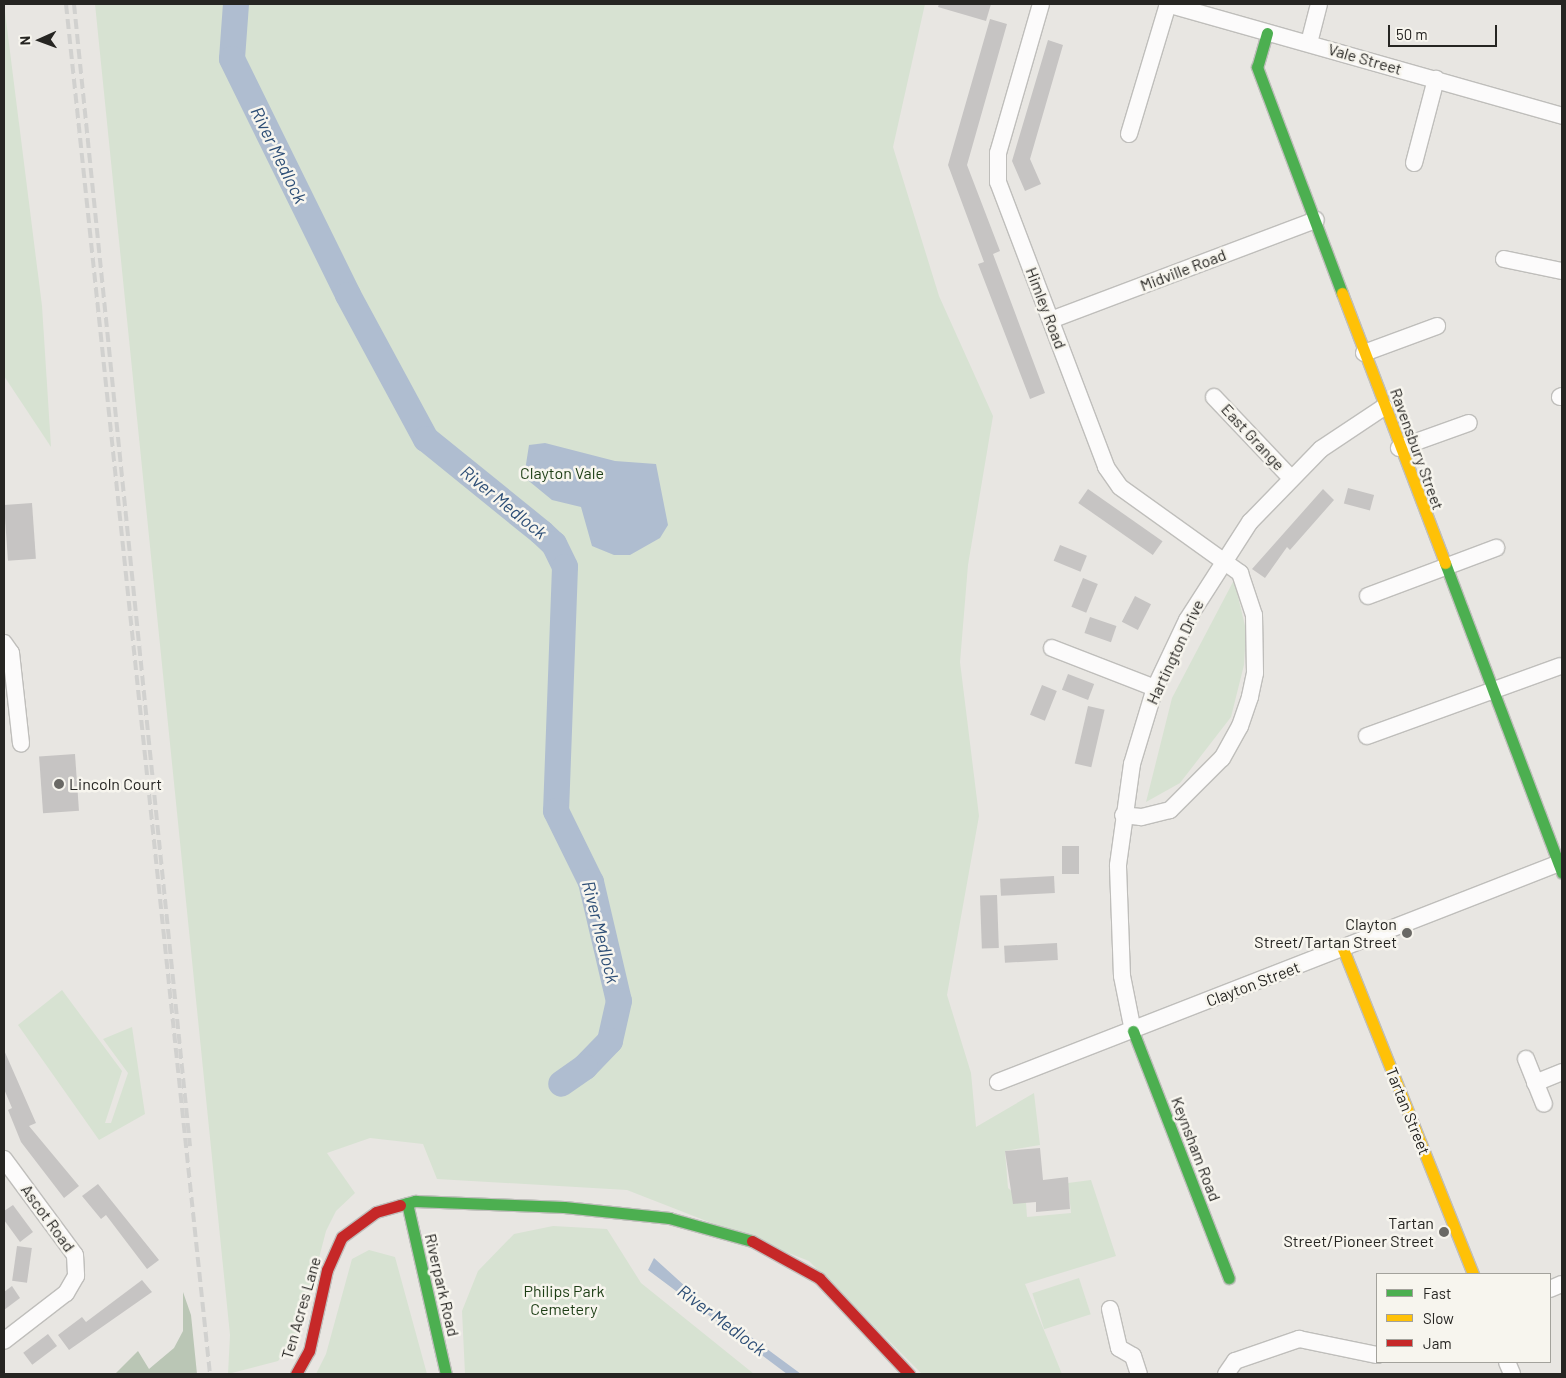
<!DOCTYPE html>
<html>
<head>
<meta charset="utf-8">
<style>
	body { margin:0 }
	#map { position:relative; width:1566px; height:1378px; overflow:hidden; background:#e8e6e2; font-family:Barlow,sans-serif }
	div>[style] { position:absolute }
	.green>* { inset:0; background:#d7e2d2; transform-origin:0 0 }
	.forest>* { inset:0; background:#bac6b5 }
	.water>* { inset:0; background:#afbdd0 }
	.river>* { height:26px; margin:-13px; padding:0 13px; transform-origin:13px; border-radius:13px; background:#afbdd0 }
	.building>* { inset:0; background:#c6c4c3; transform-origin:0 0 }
	.roads { filter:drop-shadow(1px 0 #bfbebb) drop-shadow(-1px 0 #bfbebb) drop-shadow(0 1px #bfbebb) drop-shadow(0 -1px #bfbebb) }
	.street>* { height:16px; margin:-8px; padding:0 8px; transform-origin:8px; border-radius:8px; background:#fcfbfb }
	.fast>* { height:11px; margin:-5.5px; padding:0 5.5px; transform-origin:5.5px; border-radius:5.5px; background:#4caf50 }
	.slow>* { height:11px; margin:-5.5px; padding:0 5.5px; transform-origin:5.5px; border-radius:5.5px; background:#ffc107 }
	.jam>* { height:11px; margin:-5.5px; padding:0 5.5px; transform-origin:5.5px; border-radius:5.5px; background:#c62828 }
	.rail>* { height:4px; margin-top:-2px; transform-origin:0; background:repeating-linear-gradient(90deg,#d1d1cf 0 10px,transparent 0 15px) }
	.dots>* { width:14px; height:14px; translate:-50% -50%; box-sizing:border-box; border:2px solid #f7f5ee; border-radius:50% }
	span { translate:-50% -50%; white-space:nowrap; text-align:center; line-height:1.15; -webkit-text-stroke:5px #f7f5ee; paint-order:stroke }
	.street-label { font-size:16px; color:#262522 }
	.park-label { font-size:16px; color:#1c3d14 }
	.poi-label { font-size:16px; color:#262522 }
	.left { translate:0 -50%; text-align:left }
	.right { translate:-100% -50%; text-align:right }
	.water-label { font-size:18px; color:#2d4e76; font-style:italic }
	.frame { position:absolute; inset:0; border:5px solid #262522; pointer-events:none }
	.legend { position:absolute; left:1376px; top:1273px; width:175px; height:90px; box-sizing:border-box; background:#f7f5ee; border:1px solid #a3a29c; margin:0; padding:6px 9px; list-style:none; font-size:15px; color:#262522 }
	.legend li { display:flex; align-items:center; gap:10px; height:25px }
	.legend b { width:25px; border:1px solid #a3a29c }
	.north { position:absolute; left:15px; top:15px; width:50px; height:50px; -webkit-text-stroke:4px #f7f5ee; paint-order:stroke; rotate:268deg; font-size:14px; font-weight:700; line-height:20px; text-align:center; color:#262522 }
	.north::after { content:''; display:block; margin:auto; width:18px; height:22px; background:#262522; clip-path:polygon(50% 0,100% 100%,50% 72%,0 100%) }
	.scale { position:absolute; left:1388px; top:25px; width:109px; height:22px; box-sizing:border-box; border:2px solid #262522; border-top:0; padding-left:6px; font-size:15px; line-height:18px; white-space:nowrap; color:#262522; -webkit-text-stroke:4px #f7f5ee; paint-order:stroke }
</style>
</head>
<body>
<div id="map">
	<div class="green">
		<i style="clip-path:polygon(4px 4px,42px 306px,51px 447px,4px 376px)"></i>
		<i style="clip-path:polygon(95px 4px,925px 4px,893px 147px,939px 296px,993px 416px,968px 565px,960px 662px,979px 816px,947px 995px,971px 1073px,976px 1127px,1034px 1093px,1040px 1145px,1005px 1151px,1008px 1188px,1026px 1203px,1027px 1217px,1071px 1213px,1068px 1183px,1091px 1180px,1116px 1256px,1025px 1284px,1062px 1374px,922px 1374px,809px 1261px,627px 1190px,437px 1179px,423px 1144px,370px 1138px,327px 1153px,355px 1193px,336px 1211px,326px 1231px,299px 1335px,278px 1361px,228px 1374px,230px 1335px)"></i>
		<i style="clip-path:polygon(1234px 580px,1246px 630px,1244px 665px,1231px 717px,1180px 783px,1146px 802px,1172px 698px)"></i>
		<i style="clip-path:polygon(62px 990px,122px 1071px,105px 1123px,111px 1123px,128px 1073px,103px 1039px,132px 1027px,145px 1114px,99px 1140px,18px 1025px)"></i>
		<i style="clip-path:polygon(553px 1226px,607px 1229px,641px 1283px,754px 1374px,465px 1374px,462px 1311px,478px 1271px,514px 1234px)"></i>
		<i style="clip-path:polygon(369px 1250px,395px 1257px,427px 1374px,316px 1374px,326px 1354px,352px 1259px)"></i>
		<i style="left:1079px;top:1278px;width:38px;height:49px;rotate:72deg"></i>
	</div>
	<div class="forest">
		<i style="clip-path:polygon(183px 1292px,191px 1315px,197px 1374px,115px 1374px,138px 1351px,149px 1369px,174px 1348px,183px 1331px)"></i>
	</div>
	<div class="water">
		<i style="clip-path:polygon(545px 443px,615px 461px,656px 464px,668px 525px,660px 538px,630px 555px,614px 555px,592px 546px,581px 507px,552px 500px,524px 477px,529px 445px)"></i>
		<i style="clip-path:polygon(654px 1258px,697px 1297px,801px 1374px,787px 1374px,648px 1270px)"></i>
	</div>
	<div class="river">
		<i style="left:236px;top:4px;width:55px;rotate:94.2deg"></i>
		<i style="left:232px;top:59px;width:263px;rotate:63.8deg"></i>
		<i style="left:348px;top:295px;width:164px;rotate:61.6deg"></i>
		<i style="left:426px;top:439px;width:149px;rotate:39deg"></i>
		<i style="left:542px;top:533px;width:16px;rotate:43deg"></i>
		<i style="left:554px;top:544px;width:25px;rotate:64deg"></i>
		<i style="left:565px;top:567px;width:244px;rotate:92.1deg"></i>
		<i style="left:556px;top:811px;width:79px;rotate:63.8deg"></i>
		<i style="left:591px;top:882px;width:122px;rotate:76.8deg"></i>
		<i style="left:619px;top:1001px;width:41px;rotate:102.7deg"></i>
		<i style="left:610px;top:1041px;width:36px;rotate:134deg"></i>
		<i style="left:585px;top:1067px;width:29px;rotate:145deg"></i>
	</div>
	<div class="building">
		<i style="clip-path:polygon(939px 4px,991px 4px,986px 21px,938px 7px)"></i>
		<i style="clip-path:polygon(990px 19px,1007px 24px,967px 165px,1000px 251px,993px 254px,1045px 393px,1030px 399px,978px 264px,984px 262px,948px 165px)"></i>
		<i style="clip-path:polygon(1048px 40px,1063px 45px,1030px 159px,1041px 184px,1025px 191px,1012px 161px)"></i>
		<i style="left:1348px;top:488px;width:27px;height:16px;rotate:15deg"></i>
		<i style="left:1088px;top:489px;width:91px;height:17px;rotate:35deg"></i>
		<i style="clip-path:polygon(1323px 489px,1334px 500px,1290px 550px,1287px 547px,1265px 578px,1252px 569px)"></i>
		<i style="left:32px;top:503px;width:56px;height:28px;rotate:86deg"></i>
		<i style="left:1060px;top:545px;width:29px;height:17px;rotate:22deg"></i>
		<i style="left:1083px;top:578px;width:16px;height:31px;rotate:22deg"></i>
		<i style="left:1135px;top:596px;width:18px;height:29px;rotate:27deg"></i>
		<i style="left:1090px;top:617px;width:28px;height:17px;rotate:19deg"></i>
		<i style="left:1068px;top:674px;width:28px;height:17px;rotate:21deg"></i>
		<i style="left:1042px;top:685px;width:16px;height:32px;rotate:22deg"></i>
		<i style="left:1088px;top:706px;width:17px;height:59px;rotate:13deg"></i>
		<i style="left:75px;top:754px;width:57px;height:36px;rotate:86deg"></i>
		<i style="left:1062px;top:846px;width:17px;height:28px"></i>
		<i style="left:1054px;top:876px;width:17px;height:54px;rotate:87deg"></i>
		<i style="left:997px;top:895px;width:53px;height:17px;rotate:88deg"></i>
		<i style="left:1057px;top:943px;width:17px;height:53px;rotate:87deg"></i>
		<i style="clip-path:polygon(4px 1050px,36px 1123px,29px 1126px,79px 1186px,64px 1198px,21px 1142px,8px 1110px,12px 1108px,4px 1089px)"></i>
		<i style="clip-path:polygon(1040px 1148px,1043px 1180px,1068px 1177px,1070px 1209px,1036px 1212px,1036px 1202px,1013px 1204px,1005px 1151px)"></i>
		<i style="clip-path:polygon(98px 1184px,159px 1260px,147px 1269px,106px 1215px,101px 1219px,82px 1196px)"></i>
		<i style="clip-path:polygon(13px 1205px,33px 1232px,20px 1242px,4px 1220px,4px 1211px)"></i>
		<i style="left:17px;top:1246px;width:15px;height:35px;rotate:8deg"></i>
		<i style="clip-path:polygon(142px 1280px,152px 1292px,69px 1350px,58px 1335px,82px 1317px,86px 1322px)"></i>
		<i style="clip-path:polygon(12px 1286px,20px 1298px,4px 1310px,4px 1292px)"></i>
		<i style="left:48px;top:1334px;width:15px;height:31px;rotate:53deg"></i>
	</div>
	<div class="roads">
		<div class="street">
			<i style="left:1041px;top:4px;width:155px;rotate:106.1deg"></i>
			<i style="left:998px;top:153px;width:29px;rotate:90deg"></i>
			<i style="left:998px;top:182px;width:305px;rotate:69.2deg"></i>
			<i style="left:1106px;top:467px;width:24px;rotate:55deg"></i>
			<i style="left:1120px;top:487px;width:148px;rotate:35.6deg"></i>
			<i style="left:1240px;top:573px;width:44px;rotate:71.6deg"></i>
			<i style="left:1254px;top:615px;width:58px;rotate:89deg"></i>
			<i style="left:1255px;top:673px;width:25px;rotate:102deg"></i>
			<i style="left:1250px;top:697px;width:31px;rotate:109deg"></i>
			<i style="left:1240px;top:726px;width:37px;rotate:119deg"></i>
			<i style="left:1222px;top:758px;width:74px;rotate:135deg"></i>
			<i style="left:1170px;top:810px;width:30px;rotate:166deg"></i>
			<i style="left:1141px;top:817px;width:18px;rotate:-174deg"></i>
			<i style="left:1167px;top:4px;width:411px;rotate:15.8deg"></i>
			<i style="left:1309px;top:43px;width:40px;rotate:-75.6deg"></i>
			<i style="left:1129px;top:134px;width:136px;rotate:-73.3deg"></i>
			<i style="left:1414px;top:163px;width:87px;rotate:-75.3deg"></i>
			<i style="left:1504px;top:259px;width:59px;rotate:11.7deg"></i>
			<i style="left:1051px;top:320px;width:283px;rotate:-20.7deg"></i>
			<i style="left:1364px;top:353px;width:78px;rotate:-20.3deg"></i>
			<i style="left:1214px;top:397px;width:112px;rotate:46.5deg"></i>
			<i style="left:1560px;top:397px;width:2px;rotate:-27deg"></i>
			<i style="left:1399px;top:448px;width:74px;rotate:-19.7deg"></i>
			<i style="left:1368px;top:596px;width:137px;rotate:-20.6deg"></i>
			<i style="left:4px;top:643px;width:12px;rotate:55deg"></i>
			<i style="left:11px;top:653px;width:91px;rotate:83.7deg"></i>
			<i style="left:1052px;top:648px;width:110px;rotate:21.2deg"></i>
			<i style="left:1367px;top:736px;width:205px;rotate:-19.9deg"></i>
			<i style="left:1133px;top:1031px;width:56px;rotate:-101.3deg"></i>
			<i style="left:1122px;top:976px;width:111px;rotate:-92.1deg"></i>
			<i style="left:1118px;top:865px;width:102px;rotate:-82.1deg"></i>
			<i style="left:1132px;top:764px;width:79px;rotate:-73.2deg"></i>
			<i style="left:1155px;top:688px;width:75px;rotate:-64.8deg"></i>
			<i style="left:1187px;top:620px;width:117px;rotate:-57.3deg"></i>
			<i style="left:1250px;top:522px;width:102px;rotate:-45.8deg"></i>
			<i style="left:1321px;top:449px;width:76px;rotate:-33.7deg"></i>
			<i style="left:1526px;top:1059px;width:48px;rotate:68.2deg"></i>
			<i style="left:998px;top:1082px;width:605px;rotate:-21.31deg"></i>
			<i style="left:1535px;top:1083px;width:29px;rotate:-22deg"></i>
			<i style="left:4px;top:1159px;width:119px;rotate:53.5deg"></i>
			<i style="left:75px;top:1255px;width:21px;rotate:87deg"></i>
			<i style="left:76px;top:1276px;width:20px;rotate:120deg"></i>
			<i style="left:66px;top:1293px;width:78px;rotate:142.3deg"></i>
			<i style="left:1550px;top:1289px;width:13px;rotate:-23deg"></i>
			<i style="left:1110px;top:1309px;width:40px;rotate:77deg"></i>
			<i style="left:1119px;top:1348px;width:16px;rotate:30deg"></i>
			<i style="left:1133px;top:1356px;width:19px;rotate:72deg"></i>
			<i style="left:1507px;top:1362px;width:13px;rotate:67deg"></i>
			<i style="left:1226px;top:1374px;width:16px;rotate:-55deg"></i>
			<i style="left:1235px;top:1361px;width:68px;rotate:-19deg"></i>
			<i style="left:1299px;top:1339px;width:80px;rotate:11.6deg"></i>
		</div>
		<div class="fast">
			<i style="left:1267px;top:33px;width:35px;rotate:106deg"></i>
			<i style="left:1257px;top:67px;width:241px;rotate:69.4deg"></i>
			<i style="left:1445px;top:563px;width:331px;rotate:69.3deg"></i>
			<i style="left:1133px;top:1031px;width:265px;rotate:68.8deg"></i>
			<i style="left:407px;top:1203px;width:175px;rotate:77.2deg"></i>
			<i style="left:400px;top:1205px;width:16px;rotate:-15deg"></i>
			<i style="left:415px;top:1201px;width:149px;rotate:2.3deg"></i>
			<i style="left:564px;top:1207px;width:106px;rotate:6deg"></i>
			<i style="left:669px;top:1218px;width:86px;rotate:15.5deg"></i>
		</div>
		<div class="slow">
			<i style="left:1342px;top:293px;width:289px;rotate:69.1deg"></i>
			<i style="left:1343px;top:949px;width:350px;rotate:68.2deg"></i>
		</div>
		<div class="jam">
			<i style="left:752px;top:1241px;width:77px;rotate:28.9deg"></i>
			<i style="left:819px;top:1278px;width:132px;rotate:46.8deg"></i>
			<i style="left:296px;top:1374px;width:26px;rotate:-61deg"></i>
			<i style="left:309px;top:1351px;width:83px;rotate:-77.5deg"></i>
			<i style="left:327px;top:1270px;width:36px;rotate:-66deg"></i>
			<i style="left:342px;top:1237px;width:42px;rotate:-36.3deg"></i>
			<i style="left:376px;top:1212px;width:25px;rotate:-16deg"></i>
		</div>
	</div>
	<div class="rail">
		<i style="left:66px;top:4px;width:1378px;rotate:84deg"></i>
		<i style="left:74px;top:4px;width:1148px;rotate:84.2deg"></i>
	</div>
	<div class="dots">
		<i style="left:59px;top:784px;background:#6a6965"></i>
		<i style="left:1407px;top:933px;background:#6a6965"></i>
		<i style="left:1444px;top:1232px;background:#6a6965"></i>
	</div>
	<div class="street-label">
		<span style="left:1365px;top:59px;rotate:16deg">Vale Street</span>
		<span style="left:1183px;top:270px;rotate:-21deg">Midville Road</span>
		<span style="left:1046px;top:308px;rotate:69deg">Himley Road</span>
		<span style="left:1253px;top:437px;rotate:47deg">East Grange</span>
		<span style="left:1417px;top:449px;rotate:70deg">Ravensbury Street</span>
		<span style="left:1175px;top:652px;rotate:-65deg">Hartington Drive</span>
		<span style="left:1253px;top:984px;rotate:-21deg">Clayton Street</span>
		<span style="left:1408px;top:1111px;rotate:68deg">Tartan Street</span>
		<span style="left:1196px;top:1149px;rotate:69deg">Keynsham Road</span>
		<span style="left:48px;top:1218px;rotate:54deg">Ascot Road</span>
		<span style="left:442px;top:1285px;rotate:77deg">Riverpark Road</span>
		<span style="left:301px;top:1308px;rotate:-74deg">Ten Acres Lane</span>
	</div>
	<div class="park-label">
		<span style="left:562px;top:473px">Clayton Vale</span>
		<span style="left:564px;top:1300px">Philips Park<br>Cemetery</span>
	</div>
	<div class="poi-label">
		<span class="left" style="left:69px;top:784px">Lincoln Court</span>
		<span class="right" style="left:1397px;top:933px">Clayton<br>Street/Tartan Street</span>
		<span class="right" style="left:1434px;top:1232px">Tartan<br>Street/Pioneer Street</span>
	</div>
	<div class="water-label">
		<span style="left:279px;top:155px;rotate:64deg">River Medlock</span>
		<span style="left:504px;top:502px;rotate:39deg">River Medlock</span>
		<span style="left:601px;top:932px;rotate:76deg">River Medlock</span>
		<span style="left:722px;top:1320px;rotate:37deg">River Medlock</span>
	</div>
	<div class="frame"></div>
	<ul class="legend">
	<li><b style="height:6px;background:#4caf50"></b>Fast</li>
	<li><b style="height:6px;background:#ffc107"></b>Slow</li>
	<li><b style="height:6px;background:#c62828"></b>Jam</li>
	</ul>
	<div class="north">N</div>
	<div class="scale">50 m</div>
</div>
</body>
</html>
